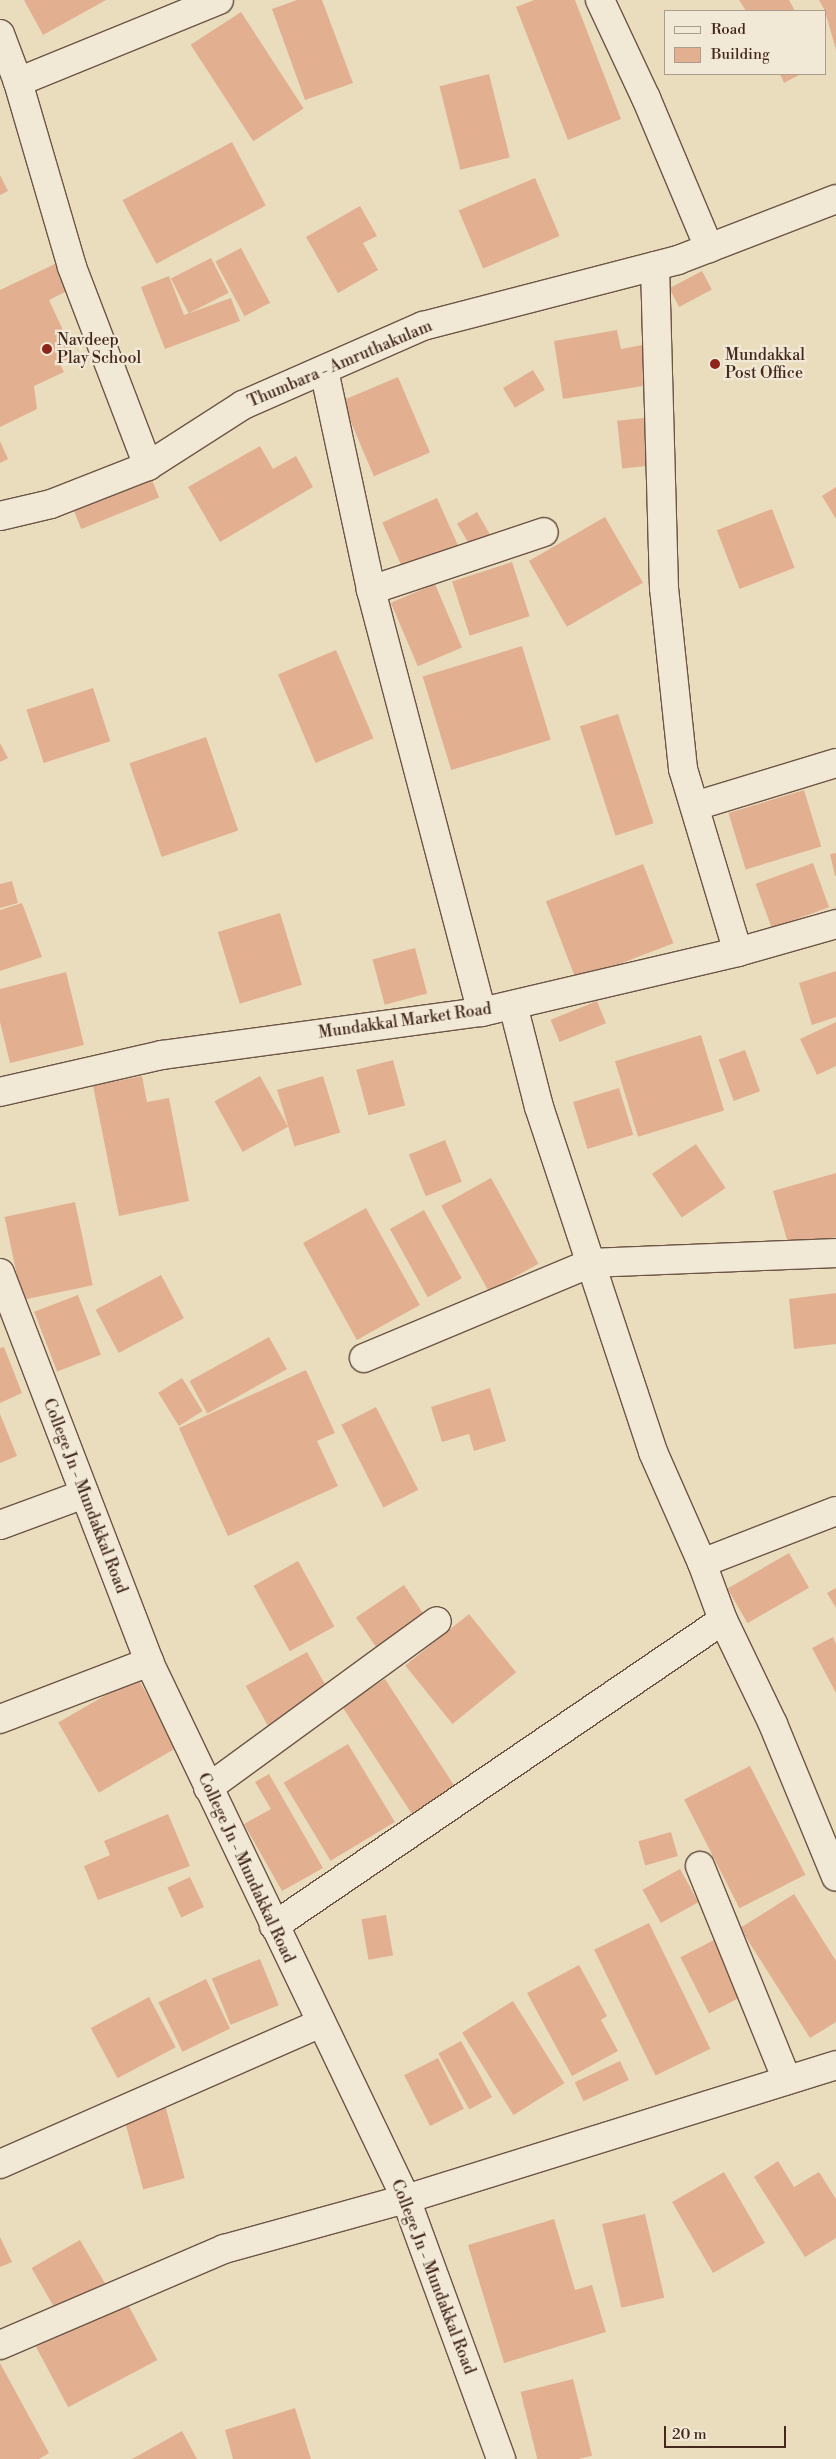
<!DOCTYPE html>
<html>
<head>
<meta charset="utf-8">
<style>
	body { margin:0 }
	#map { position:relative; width:836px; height:2459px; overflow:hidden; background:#e9ddbe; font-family:"Libre Bodoni",serif }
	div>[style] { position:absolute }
	.building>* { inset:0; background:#e2b090; transform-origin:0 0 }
	.roads { filter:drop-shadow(1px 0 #6d5546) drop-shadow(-1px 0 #6d5546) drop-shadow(0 1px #6d5546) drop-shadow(0 -1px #6d5546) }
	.minor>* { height:28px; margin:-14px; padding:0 14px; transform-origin:14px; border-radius:14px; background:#f1e9d5 }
	.dots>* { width:14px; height:14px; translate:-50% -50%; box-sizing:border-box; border:2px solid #f1e9d5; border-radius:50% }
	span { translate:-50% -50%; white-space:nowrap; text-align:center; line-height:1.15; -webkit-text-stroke:4.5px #f1e9d5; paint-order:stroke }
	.poi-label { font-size:16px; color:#44281e }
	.left { translate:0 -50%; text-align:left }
	.street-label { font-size:16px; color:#44281e }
	.legend { position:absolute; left:664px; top:10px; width:162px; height:65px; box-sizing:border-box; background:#f1e9d5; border:1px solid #ac9c8c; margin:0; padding:6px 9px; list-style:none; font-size:15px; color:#44281e }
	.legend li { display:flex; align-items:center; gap:10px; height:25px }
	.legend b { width:25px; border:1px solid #ac9c8c }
	.scale { position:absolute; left:664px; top:2426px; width:122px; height:22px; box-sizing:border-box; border:2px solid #44281e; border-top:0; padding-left:6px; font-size:15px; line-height:18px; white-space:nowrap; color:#44281e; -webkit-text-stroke:4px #f1e9d5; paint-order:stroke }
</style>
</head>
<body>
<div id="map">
	<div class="building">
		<i style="clip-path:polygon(24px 0,106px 0,43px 35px)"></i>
		<i style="clip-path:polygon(297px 0,322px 0,353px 83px,305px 100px,272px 9px)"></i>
		<i style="clip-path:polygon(534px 0,575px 0,621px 119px,568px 140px,516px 7px)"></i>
		<i style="clip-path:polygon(739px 0,789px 0,795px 11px,746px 11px)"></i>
		<i style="clip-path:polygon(819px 0,836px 0,836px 50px,825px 11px)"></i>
		<i style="left:241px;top:12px;width:115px;height:60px;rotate:57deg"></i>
		<i style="left:489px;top:74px;width:86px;height:51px;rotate:76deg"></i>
		<i style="clip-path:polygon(780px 74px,801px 74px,784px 83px)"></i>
		<i style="left:232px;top:142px;width:72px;height:124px;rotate:62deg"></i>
		<i style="clip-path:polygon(0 175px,8px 191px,0 195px)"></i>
		<i style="left:535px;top:178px;width:63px;height:83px;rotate:67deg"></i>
		<i style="clip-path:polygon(360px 206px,377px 236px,363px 243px,378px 270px,338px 293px,306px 237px)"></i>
		<i style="left:241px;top:248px;width:62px;height:29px;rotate:62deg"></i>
		<i style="left:211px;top:258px;width:39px;height:45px;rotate:63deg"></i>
		<i style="clip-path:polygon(59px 262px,71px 289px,49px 300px,75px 356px,60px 364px,64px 372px,34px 386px,37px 409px,0 427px,0 290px)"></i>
		<i style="left:702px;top:271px;width:21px;height:37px;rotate:62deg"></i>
		<i style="clip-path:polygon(169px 276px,184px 315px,231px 298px,240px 321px,165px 349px,141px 287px)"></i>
		<i style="clip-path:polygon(617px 330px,621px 349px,642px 345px,649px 385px,563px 399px,554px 341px)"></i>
		<i style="left:533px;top:370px;width:23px;height:35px;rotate:59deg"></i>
		<i style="left:398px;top:377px;width:82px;height:61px;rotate:67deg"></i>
		<i style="left:644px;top:418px;width:48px;height:27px;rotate:84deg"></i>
		<i style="clip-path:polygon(0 441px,8px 459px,0 463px)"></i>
		<i style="clip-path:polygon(260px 446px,273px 469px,296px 456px,313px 487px,220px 542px,188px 487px)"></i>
		<i style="left:146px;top:465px;width:35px;height:84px;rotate:68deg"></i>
		<i style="clip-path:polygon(836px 487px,836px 519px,822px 496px)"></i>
		<i style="left:437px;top:498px;width:55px;height:60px;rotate:66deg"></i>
		<i style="left:772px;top:509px;width:63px;height:59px;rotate:69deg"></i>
		<i style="left:477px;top:512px;width:28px;height:23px;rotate:60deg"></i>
		<i style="left:605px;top:517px;width:76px;height:88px;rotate:60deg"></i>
		<i style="left:512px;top:562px;width:57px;height:63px;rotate:72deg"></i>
		<i style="left:435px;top:584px;width:69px;height:48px;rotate:67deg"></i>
		<i style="left:522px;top:646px;width:98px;height:104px;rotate:73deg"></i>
		<i style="left:336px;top:650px;width:96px;height:63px;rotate:67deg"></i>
		<i style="left:93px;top:688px;width:56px;height:70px;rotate:72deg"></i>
		<i style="left:618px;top:714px;width:115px;height:40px;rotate:72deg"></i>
		<i style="left:206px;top:737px;width:99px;height:81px;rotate:71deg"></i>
		<i style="clip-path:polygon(0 743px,8px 758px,0 762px)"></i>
		<i style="left:804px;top:790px;width:59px;height:79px;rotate:73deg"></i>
		<i style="clip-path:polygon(836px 853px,836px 876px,835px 876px,830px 854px)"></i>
		<i style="left:813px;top:863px;width:47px;height:61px;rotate:70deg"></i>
		<i style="left:643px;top:864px;width:85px;height:104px;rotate:69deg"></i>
		<i style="clip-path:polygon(12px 881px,18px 903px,0 908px,0 884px)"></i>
		<i style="clip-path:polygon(22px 903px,42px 957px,0 971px,0 910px)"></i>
		<i style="left:280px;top:913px;width:75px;height:65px;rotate:73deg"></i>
		<i style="left:415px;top:948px;width:47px;height:44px;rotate:75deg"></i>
		<i style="clip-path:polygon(836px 971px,836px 1017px,812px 1025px,799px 983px)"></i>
		<i style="clip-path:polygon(66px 972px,84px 1045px,10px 1063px,0 1022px,0 989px)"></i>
		<i style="left:597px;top:1001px;width:24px;height:50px;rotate:68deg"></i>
		<i style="clip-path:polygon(836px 1022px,836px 1066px,817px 1075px,800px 1039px)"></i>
		<i style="left:701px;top:1035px;width:79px;height:90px;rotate:73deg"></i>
		<i style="left:745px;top:1050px;width:44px;height:28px;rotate:70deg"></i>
		<i style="left:393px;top:1060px;width:47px;height:38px;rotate:75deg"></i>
		<i style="clip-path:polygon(142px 1076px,147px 1102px,169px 1098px,189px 1201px,119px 1216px,93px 1086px)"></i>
		<i style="left:260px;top:1076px;width:58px;height:52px;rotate:61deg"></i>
		<i style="left:323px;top:1076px;width:59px;height:48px;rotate:73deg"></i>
		<i style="left:619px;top:1088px;width:49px;height:48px;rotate:73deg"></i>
		<i style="left:445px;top:1140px;width:45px;height:39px;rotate:68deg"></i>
		<i style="left:696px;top:1144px;width:53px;height:53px;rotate:56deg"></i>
		<i style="clip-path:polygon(836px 1173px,836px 1237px,790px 1250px,773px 1191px)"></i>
		<i style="left:491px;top:1178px;width:98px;height:57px;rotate:61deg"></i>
		<i style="left:75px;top:1202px;width:85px;height:72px;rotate:78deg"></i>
		<i style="left:366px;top:1208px;width:111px;height:72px;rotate:61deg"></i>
		<i style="left:424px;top:1210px;width:78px;height:39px;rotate:61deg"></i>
		<i style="left:161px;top:1275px;width:49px;height:74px;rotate:62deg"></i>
		<i style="clip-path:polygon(836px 1293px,836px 1344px,794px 1349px,789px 1299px)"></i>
		<i style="left:78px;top:1295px;width:64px;height:47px;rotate:69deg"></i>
		<i style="left:269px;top:1337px;width:37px;height:91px;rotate:61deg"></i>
		<i style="clip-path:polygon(4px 1347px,22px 1393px,0 1403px,0 1348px)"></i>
		<i style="clip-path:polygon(306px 1370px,335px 1433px,317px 1441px,338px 1486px,228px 1536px,179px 1428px)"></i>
		<i style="left:182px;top:1378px;width:39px;height:28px;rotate:58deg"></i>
		<i style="clip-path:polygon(490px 1388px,506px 1441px,474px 1451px,469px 1434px,442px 1442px,431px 1407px)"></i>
		<i style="left:376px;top:1407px;width:93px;height:39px;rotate:63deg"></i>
		<i style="clip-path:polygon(0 1414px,17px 1456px,0 1463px)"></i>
		<i style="left:789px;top:1553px;width:40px;height:71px;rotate:60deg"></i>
		<i style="left:298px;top:1561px;width:75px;height:51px;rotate:61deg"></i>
		<i style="left:404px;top:1585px;width:43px;height:58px;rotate:56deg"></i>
		<i style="clip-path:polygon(836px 1588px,836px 1608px,827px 1593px)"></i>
		<i style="left:469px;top:1614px;width:75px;height:82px;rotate:51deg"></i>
		<i style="clip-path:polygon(833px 1637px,836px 1644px,836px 1693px,812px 1648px)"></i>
		<i style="left:307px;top:1652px;width:49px;height:70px;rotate:61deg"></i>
		<i style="left:137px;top:1677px;width:81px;height:91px;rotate:60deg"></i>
		<i style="left:385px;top:1679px;width:130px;height:51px;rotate:57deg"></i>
		<i style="left:348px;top:1744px;width:91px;height:75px;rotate:59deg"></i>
		<i style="left:750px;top:1766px;width:122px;height:74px;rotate:63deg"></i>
		<i style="clip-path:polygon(269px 1774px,323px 1868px,282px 1891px,244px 1824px,271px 1809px,255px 1782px)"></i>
		<i style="clip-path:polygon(168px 1814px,190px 1866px,98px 1900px,84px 1866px,110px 1855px,104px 1841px)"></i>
		<i style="left:671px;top:1832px;width:25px;height:34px;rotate:74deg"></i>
		<i style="left:680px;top:1869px;width:38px;height:43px;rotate:61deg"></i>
		<i style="left:190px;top:1877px;width:33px;height:25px;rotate:65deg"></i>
		<i style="clip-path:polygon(794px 1894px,836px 1961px,836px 2022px,810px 2038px,740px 1928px)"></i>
		<i style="left:386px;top:1915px;width:41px;height:25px;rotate:80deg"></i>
		<i style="left:649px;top:1923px;width:140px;height:61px;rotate:64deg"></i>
		<i style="left:716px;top:1939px;width:63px;height:40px;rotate:63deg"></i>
		<i style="left:260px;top:1959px;width:50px;height:52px;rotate:68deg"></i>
		<i style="clip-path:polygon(579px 1965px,607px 2016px,601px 2020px,618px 2051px,572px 2076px,527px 1993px)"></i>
		<i style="left:206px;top:1979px;width:55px;height:53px;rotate:64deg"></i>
		<i style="left:149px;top:1997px;width:57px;height:66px;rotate:62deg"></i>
		<i style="left:513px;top:2001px;width:97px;height:60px;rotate:58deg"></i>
		<i style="left:461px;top:2041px;width:64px;height:26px;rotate:61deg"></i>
		<i style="left:438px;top:2058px;width:57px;height:38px;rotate:63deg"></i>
		<i style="left:620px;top:2061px;width:21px;height:50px;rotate:65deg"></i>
		<i style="left:164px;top:2101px;width:80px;height:43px;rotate:75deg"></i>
		<i style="clip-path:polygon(778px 2161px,794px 2187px,819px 2172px,836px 2199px,836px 2238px,805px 2257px,754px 2177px)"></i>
		<i style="left:724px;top:2172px;width:82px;height:60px;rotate:60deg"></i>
		<i style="left:645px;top:2214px;width:86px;height:44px;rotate:77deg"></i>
		<i style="clip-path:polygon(554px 2219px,575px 2290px,592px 2285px,606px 2332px,504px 2363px,468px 2245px)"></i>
		<i style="clip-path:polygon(0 2237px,12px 2262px,0 2267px)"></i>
		<i style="left:80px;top:2240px;width:51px;height:56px;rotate:60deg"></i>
		<i style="left:125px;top:2299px;width:69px;height:101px;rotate:62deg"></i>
		<i style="clip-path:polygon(0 2363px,49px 2453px,39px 2459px,0 2459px)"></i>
		<i style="left:573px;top:2379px;width:79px;height:54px;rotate:76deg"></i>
		<i style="clip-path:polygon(295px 2408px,311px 2459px,233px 2459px,225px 2430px)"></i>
		<i style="clip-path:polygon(182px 2431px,197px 2459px,132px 2459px)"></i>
	</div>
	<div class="roads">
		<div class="minor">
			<i style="left:600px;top:0;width:108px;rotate:64.9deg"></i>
			<i style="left:646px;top:98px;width:163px;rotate:67.2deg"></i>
			<i style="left:0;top:34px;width:51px;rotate:69.4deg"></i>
			<i style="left:18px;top:82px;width:193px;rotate:73.7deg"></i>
			<i style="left:72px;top:267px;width:213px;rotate:69.1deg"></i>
			<i style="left:18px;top:82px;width:217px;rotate:-22.2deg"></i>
			<i style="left:655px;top:266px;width:322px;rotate:88.4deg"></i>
			<i style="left:664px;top:588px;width:182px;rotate:84deg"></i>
			<i style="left:683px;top:769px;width:191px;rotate:73.3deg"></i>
			<i style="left:324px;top:370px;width:225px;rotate:77.9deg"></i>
			<i style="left:371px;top:590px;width:436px;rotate:75.3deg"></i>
			<i style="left:0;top:516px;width:52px;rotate:-13.2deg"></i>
			<i style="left:51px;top:504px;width:104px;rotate:-21.4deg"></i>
			<i style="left:148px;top:466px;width:113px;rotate:-32.7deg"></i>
			<i style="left:243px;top:405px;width:197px;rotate:-23.7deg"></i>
			<i style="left:423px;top:326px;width:263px;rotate:-14.5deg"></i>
			<i style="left:678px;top:260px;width:169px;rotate:-21.1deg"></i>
			<i style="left:371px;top:590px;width:182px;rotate:-18.5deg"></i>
			<i style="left:695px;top:806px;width:147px;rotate:-17deg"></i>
			<i style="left:513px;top:1005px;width:105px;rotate:75.7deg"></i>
			<i style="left:539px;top:1107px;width:363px;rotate:71.7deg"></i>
			<i style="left:653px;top:1452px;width:121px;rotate:66.2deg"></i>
			<i style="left:702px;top:1563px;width:61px;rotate:69.8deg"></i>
			<i style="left:723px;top:1620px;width:115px;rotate:64.3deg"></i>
			<i style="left:773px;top:1724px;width:165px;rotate:67.6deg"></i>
			<i style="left:0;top:1092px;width:166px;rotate:-12.9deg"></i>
			<i style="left:162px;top:1055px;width:323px;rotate:-7.7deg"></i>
			<i style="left:482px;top:1012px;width:263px;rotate:-13.2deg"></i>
			<i style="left:738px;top:952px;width:102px;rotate:-15.9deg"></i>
			<i style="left:0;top:1273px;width:417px;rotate:69deg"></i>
			<i style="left:149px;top:1662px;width:595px;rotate:64.42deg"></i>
			<i style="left:406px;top:2199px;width:277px;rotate:69.9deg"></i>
			<i style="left:364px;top:1358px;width:246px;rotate:-22.7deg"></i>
			<i style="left:591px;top:1263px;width:245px;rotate:-2.3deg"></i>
			<i style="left:0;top:1525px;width:90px;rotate:-20.3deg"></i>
			<i style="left:702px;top:1563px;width:144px;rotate:-21.2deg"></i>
			<i style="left:0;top:1719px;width:160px;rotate:-20.9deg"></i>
			<i style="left:208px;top:1788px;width:283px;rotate:-36.1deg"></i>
			<i style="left:700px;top:1866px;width:231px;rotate:67.9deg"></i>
			<i style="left:274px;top:1926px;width:543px;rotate:-34.27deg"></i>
			<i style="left:0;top:2164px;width:351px;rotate:-23.7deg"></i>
			<i style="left:0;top:2345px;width:244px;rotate:-23.2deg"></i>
			<i style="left:224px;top:2249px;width:189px;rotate:-15.4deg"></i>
			<i style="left:406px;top:2199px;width:450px;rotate:-17.3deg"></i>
		</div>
	</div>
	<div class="dots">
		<i style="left:47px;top:349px;background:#8f2418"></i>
		<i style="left:715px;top:364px;background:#8f2418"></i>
	</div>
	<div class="poi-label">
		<span class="left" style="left:57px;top:349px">Navdeep<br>Play School</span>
		<span class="left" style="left:725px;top:364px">Mundakkal<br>Post Office</span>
	</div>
	<div class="street-label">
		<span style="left:340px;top:364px;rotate:-23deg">Thumbara - Amruthakulam</span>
		<span style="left:405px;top:1021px;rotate:-8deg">Mundakkal Market Road</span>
		<span style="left:85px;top:1496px;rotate:69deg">College Jn - Mundakkal Road</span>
		<span style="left:246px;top:1868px;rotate:65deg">College Jn - Mundakkal Road</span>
		<span style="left:433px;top:2277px;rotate:69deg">College Jn - Mundakkal Road</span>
	</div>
	<ul class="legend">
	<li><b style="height:6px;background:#f1e9d5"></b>Road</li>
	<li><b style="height:14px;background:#e2b090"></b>Building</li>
	</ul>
	<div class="scale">20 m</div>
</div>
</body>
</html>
